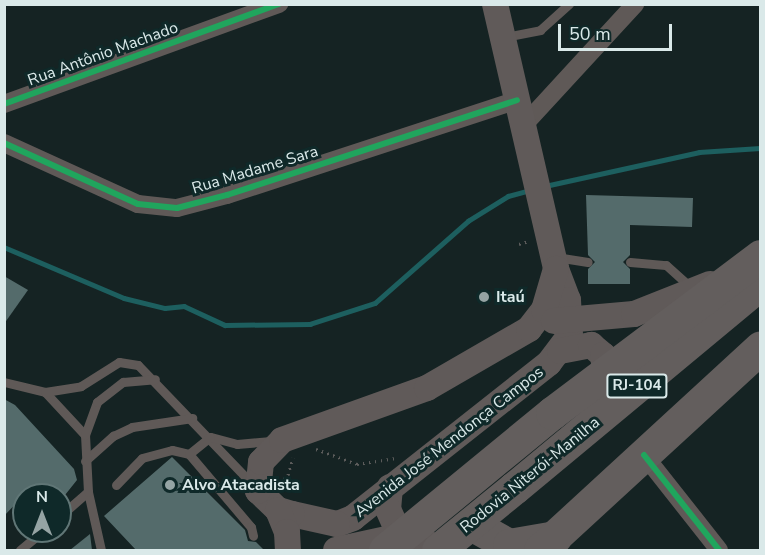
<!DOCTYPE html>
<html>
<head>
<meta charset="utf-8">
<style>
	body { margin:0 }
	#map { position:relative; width:765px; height:555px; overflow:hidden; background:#152323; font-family:"Nunito Sans",sans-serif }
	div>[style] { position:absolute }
	.stream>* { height:4.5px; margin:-2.25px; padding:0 2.25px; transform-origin:2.25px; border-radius:2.25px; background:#1d5f5f }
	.building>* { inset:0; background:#546b6b }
	.path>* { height:3px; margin-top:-1.5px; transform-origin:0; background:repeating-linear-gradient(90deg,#5c5c5b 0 1.5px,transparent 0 6px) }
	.lane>* { height:9px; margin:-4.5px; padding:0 4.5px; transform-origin:4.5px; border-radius:4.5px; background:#5f5957 }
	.street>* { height:18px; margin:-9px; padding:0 9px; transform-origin:9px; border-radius:9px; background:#5f5957 }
	.secondary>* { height:26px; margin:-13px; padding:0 13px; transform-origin:13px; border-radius:13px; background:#605a59 }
	.highway>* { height:33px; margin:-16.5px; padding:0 16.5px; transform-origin:16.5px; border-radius:16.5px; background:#635e5d }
	.highway-bridge>* { height:33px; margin:-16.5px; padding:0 16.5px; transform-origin:16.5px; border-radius:16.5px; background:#635e5d }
	.cycleway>* { height:6px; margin:-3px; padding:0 3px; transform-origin:3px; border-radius:3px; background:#20a55d }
	.dots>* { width:16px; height:16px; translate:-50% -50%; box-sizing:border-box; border:3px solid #0f2929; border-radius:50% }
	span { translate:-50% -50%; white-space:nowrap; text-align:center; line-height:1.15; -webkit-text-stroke:6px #0f2929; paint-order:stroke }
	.shield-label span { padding:2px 4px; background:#0f2929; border:2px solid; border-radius:4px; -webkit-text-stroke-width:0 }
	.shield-label { font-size:15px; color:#dae9e9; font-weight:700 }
	.street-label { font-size:16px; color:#dae9e9 }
	.poi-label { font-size:16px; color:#dae9e9; font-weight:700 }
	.left { translate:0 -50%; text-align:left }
	.frame { position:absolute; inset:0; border:6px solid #dae9e9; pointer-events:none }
	.north { position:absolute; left:12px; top:483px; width:60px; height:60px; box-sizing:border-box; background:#0f2929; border:2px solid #607676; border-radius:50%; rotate:0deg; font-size:16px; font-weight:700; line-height:24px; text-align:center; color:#dae9e9 }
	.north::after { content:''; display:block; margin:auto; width:21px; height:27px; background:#95a4a4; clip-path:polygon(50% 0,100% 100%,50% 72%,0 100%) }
	.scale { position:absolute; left:558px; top:24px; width:114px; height:27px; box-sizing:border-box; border:3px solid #dae9e9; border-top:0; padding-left:8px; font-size:18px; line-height:21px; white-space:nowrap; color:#dae9e9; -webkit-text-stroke:4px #0f2929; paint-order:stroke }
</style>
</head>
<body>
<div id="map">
	<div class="stream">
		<i style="left:545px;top:186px;width:158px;rotate:-12.4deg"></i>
		<i style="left:699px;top:152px;width:61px;rotate:-3.8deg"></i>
		<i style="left:4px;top:247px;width:130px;rotate:23deg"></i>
		<i style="left:124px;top:298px;width:42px;rotate:13.7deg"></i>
		<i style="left:165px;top:308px;width:19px;rotate:-6deg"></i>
		<i style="left:184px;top:306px;width:45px;rotate:24.9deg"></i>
		<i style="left:225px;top:325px;width:85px;rotate:-0.7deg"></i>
		<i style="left:310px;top:324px;width:68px;rotate:-17.9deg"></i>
		<i style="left:375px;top:303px;width:124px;rotate:-41.4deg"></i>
		<i style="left:468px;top:221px;width:47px;rotate:-32deg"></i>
		<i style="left:508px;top:196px;width:24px;rotate:-15deg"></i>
	</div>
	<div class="building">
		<i style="clip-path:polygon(586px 195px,693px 198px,692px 227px,630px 225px,630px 255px,623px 262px,630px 269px,630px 284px,588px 284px,588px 269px,595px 262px,588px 255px)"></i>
		<i style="clip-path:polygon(4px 276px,28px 290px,4px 324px)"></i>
		<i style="clip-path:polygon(4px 399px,15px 405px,74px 469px,77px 480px,65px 495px,24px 495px,4px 516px)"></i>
		<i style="clip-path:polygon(172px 457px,245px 530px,248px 541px,256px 542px,264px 550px,136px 550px,104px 516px)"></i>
		<i style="clip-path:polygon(90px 534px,92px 550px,70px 550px)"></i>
	</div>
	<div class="path">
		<i style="left:519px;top:244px;width:10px;rotate:-17deg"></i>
		<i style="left:316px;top:449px;width:44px;rotate:20.1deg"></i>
		<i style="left:357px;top:464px;width:40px;rotate:-8.5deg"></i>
		<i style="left:279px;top:483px;width:12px;rotate:-42deg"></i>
		<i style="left:288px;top:475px;width:18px;rotate:-74deg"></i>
	</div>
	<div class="lane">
		<i style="left:505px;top:37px;width:36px;rotate:-11deg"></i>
		<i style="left:540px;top:30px;width:39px;rotate:-42deg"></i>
		<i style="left:556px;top:257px;width:32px;rotate:9deg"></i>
		<i style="left:630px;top:262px;width:36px;rotate:5deg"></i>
		<i style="left:666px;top:265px;width:36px;rotate:42deg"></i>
		<i style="left:4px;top:382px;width:42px;rotate:13.7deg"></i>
		<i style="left:45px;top:392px;width:59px;rotate:47.1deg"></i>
		<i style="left:45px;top:392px;width:36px;rotate:-9deg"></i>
		<i style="left:81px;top:386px;width:45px;rotate:-32.3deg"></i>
		<i style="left:119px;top:362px;width:19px;rotate:9deg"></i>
		<i style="left:138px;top:365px;width:169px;rotate:46.2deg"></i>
		<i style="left:211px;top:437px;width:27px;rotate:15deg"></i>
		<i style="left:237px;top:444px;width:37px;rotate:-5deg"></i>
		<i style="left:189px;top:454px;width:96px;rotate:49.7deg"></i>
		<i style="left:251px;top:527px;width:9px;rotate:77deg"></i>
		<i style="left:85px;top:461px;width:38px;rotate:-42deg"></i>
		<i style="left:113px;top:436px;width:21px;rotate:-25deg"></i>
		<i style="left:132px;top:427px;width:61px;rotate:-8.5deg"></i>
		<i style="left:116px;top:485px;width:37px;rotate:-46deg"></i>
		<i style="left:142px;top:458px;width:31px;rotate:-15deg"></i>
		<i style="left:172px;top:450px;width:17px;rotate:13deg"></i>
		<i style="left:189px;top:454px;width:27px;rotate:-39deg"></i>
		<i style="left:88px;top:492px;width:59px;rotate:77.4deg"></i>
		<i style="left:60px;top:516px;width:37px;rotate:-41deg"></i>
		<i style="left:88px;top:492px;width:57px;rotate:-93deg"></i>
		<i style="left:85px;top:435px;width:35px;rotate:-70deg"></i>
		<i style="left:97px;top:402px;width:33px;rotate:-38deg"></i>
		<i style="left:123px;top:382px;width:32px;rotate:-5deg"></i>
		<i style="left:20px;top:550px;width:30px;rotate:-40deg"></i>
	</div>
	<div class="street">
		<i style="left:4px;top:104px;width:293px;rotate:-20deg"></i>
		<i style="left:523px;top:126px;width:166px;rotate:-47.4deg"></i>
		<i style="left:4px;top:143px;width:147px;rotate:24.5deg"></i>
		<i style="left:138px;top:204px;width:39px;rotate:6deg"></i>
		<i style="left:177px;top:208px;width:52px;rotate:-14.6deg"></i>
		<i style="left:227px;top:195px;width:305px;rotate:-18.1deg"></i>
		<i style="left:644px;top:455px;width:121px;rotate:51.7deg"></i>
	</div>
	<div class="secondary">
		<i style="left:495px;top:4px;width:272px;rotate:77deg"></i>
		<i style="left:556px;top:269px;width:33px;rotate:69deg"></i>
		<i style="left:568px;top:300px;width:35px;rotate:87deg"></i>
		<i style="left:570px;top:335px;width:35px;rotate:127deg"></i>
		<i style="left:549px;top:363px;width:250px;rotate:141.7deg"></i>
		<i style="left:353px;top:518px;width:17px;rotate:159deg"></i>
		<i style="left:337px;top:524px;width:46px;rotate:-167.5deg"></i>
		<i style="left:292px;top:514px;width:15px;rotate:-164deg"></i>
		<i style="left:278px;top:510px;width:28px;rotate:-136deg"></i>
		<i style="left:258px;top:491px;width:29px;rotate:-84deg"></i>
		<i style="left:261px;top:462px;width:30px;rotate:-46deg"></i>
		<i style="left:282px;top:440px;width:154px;rotate:-19.7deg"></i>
		<i style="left:427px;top:388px;width:118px;rotate:-30deg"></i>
		<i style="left:529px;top:329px;width:24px;rotate:-52deg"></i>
		<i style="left:544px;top:310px;width:43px;rotate:-73.7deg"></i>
		<i style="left:554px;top:321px;width:80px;rotate:-5deg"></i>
		<i style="left:634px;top:314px;width:82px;rotate:-21.5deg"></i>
		<i style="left:560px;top:351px;width:32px;rotate:-11deg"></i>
		<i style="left:591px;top:345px;width:16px;rotate:40deg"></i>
		<i style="left:603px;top:355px;width:16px;rotate:83deg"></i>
		<i style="left:390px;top:487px;width:22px;rotate:95deg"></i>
		<i style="left:388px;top:509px;width:30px;rotate:66deg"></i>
		<i style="left:278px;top:510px;width:24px;rotate:68deg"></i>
		<i style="left:287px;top:532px;width:18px;rotate:87deg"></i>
		<i style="left:336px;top:550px;width:66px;rotate:-12.3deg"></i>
		<i style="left:400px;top:536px;width:51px;rotate:15.9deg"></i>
	</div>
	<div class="highway">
		<i style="left:514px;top:488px;width:320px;rotate:-39.7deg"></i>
		<i style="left:480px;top:529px;width:33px;rotate:29deg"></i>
		<i style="left:509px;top:545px;width:47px;rotate:-9.9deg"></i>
		<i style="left:385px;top:550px;width:216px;rotate:-39.4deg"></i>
		<i style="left:552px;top:413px;width:261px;rotate:-37deg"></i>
		<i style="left:540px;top:550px;width:299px;rotate:-42.6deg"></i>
	</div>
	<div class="highway-bridge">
		<i style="left:438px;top:550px;width:98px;rotate:-39.2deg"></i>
	</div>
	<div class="cycleway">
		<i style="left:4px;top:104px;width:293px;rotate:-20deg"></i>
		<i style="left:4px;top:143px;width:147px;rotate:24.5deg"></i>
		<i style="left:138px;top:204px;width:39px;rotate:6deg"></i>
		<i style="left:177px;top:208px;width:52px;rotate:-14.6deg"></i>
		<i style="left:227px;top:195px;width:305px;rotate:-18.1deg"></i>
		<i style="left:644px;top:455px;width:121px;rotate:51.7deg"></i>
	</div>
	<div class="dots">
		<i style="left:484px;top:297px;background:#95a4a4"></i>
		<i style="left:170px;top:485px;background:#95a4a4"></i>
	</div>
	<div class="shield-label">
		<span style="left:637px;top:386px">RJ-104</span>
	</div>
	<div class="street-label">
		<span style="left:103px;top:54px;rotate:-20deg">Rua Antônio Machado</span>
		<span style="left:255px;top:170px;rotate:-17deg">Rua Madame Sara</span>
		<span style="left:449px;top:442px;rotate:-38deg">Avenida José Mendonça Campos</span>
		<span style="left:530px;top:475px;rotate:-39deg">Rodovia Niterói-Manilha</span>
	</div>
	<div class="poi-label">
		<span class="left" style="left:496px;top:297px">Itaú</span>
		<span class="left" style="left:182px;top:485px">Alvo Atacadista</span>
	</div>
	<div class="frame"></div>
	<div class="north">N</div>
	<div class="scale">50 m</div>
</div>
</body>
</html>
